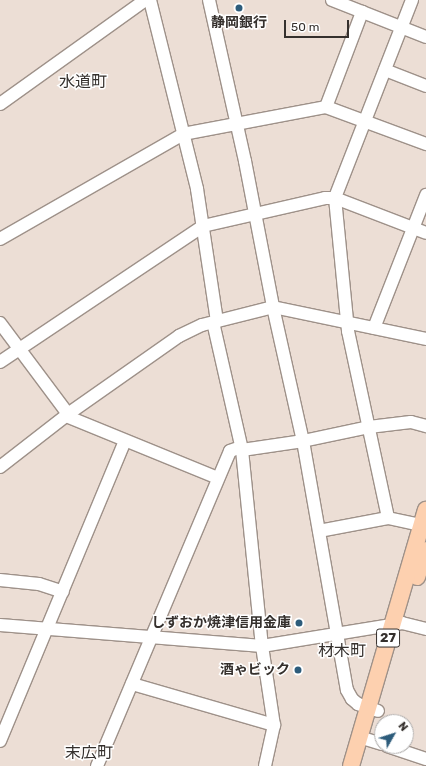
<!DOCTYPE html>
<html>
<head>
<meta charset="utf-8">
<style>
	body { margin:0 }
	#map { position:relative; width:426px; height:766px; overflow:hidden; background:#ecded5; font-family:Rubik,"Noto Sans JP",sans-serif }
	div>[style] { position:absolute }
	.roads { filter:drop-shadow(1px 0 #9e9189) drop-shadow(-1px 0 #9e9189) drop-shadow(0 1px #9e9189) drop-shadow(0 -1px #9e9189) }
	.minor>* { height:12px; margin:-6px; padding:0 6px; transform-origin:6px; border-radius:6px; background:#fff }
	.major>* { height:16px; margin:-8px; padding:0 8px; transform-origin:8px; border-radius:8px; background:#fdd0af }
	.dots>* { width:11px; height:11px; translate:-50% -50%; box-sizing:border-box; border:2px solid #fff; border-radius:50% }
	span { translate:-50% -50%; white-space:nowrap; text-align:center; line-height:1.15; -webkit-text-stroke:3px #fff; paint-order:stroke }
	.shield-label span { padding:1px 3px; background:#fff; border:1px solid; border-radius:3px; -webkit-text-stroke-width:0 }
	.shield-label { font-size:13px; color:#35302d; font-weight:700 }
	.poi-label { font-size:14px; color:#35302d; font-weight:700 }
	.right { translate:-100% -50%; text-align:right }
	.quarter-label { font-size:16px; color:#35302d }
	.north { position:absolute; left:374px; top:714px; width:40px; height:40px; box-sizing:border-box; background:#fff; border:1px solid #aeacab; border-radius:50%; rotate:51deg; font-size:11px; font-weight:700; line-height:16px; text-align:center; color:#35302d }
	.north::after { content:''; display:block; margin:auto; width:14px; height:18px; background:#2d5c7b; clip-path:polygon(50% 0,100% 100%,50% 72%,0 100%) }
	.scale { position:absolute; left:284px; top:20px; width:65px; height:18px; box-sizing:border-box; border:2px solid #35302d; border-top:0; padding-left:5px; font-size:12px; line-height:14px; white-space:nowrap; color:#35302d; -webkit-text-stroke:3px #fff; paint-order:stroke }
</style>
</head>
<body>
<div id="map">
	<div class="roads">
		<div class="minor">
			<i style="left:150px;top:0;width:195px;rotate:76deg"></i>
			<i style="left:197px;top:189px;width:134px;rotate:81.4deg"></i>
			<i style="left:209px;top:0;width:165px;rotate:77.4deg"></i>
			<i style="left:245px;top:161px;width:149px;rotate:79.1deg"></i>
			<i style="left:273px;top:307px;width:137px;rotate:77.4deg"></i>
			<i style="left:303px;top:441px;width:253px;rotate:80deg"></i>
			<i style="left:347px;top:690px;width:10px;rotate:61deg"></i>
			<i style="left:352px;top:699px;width:8px;rotate:40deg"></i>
			<i style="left:358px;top:704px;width:21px;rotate:19deg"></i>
			<i style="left:332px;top:0;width:101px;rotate:21.5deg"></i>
			<i style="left:412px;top:0;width:212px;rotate:111.3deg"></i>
			<i style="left:335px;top:198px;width:134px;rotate:84.4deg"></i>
			<i style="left:348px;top:331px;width:191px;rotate:77.9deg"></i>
			<i style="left:388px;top:518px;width:34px;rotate:12deg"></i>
			<i style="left:385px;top:70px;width:44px;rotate:21.3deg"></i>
			<i style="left:0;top:104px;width:178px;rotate:-35.6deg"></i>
			<i style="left:326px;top:107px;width:102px;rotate:-69.2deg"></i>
			<i style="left:0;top:239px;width:211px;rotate:-29.8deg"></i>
			<i style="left:183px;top:134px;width:146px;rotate:-10.7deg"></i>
			<i style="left:326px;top:107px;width:107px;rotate:20.3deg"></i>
			<i style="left:213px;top:322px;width:131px;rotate:77.2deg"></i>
			<i style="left:242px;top:450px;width:197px;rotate:84.2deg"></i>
			<i style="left:262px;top:646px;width:80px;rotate:81.4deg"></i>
			<i style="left:274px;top:725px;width:42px;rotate:102.4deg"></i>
			<i style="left:0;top:323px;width:114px;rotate:53.2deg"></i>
			<i style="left:374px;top:328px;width:143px;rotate:-68.6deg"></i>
			<i style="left:0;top:362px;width:244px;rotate:-33.8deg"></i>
			<i style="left:203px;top:226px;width:125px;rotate:-12.9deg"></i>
			<i style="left:325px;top:198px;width:10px"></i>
			<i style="left:335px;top:198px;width:97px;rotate:21deg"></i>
			<i style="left:66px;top:416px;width:164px;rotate:22.2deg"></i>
			<i style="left:242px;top:450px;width:62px;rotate:-8.4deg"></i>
			<i style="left:303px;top:441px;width:67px;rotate:-12deg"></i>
			<i style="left:369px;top:427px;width:42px;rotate:-6.8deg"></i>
			<i style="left:411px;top:422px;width:16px;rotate:15deg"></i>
			<i style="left:0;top:467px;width:86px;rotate:-37.9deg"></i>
			<i style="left:68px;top:414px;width:136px;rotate:-35.1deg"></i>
			<i style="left:179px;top:336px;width:25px;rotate:-26deg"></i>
			<i style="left:202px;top:325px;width:73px;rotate:-14.2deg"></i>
			<i style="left:273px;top:307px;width:156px;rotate:11.8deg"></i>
			<i style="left:319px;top:531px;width:70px;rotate:-10.7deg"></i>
			<i style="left:0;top:580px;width:39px;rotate:6deg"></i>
			<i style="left:39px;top:584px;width:25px;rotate:18deg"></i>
			<i style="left:0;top:625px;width:263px;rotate:4.6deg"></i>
			<i style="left:262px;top:646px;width:142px;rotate:-9.3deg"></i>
			<i style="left:402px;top:623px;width:25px;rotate:14deg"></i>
			<i style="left:132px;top:684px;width:148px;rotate:16.1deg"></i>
			<i style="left:359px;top:737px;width:24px;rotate:17deg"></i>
			<i style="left:0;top:741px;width:325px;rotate:-67.4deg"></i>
			<i style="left:387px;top:746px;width:41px;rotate:18.4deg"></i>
			<i style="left:97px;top:766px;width:342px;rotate:-67.1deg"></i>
			<i style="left:230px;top:451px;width:12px;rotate:-20deg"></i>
		</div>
		<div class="major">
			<i style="left:417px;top:577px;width:28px;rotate:-72deg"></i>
			<i style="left:351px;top:766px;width:267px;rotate:-73.7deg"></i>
		</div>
	</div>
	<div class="dots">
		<i style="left:239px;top:8px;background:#2d5c7b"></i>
		<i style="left:299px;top:623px;background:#2d5c7b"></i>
		<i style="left:298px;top:670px;background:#2d5c7b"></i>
	</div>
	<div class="shield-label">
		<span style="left:388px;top:638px">27</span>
	</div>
	<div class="poi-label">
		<span style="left:239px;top:23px">静岡銀行</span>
		<span class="right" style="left:291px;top:623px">しずおか焼津信用金庫</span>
		<span class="right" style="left:290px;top:670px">酒ゃビック</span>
	</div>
	<div class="quarter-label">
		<span style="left:83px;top:82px">水道町</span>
		<span style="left:342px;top:651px">材木町</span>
		<span style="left:89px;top:753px">末広町</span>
	</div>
	<div class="north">N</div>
	<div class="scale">50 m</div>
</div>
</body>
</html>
